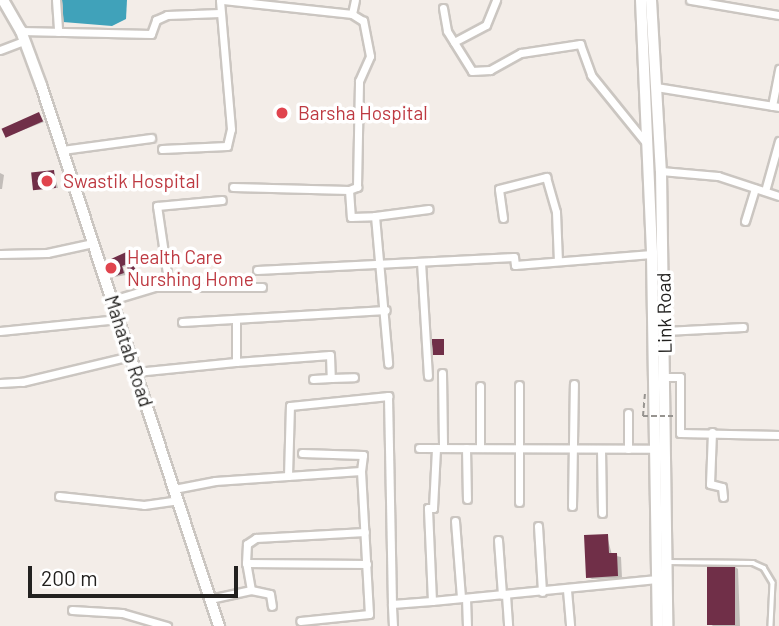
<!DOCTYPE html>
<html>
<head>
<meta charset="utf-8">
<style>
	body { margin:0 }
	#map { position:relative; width:779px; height:626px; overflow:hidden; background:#f3ede8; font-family:Barlow,sans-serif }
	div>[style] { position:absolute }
	.water>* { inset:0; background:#40a2ba }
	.shadow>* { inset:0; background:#0003 }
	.building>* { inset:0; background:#702f48; transform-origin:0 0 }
	.path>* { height:2px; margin-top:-1px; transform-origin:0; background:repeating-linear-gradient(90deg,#979490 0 5px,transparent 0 8.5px) }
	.roads { filter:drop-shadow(2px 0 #cbc6c1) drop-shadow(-2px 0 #cbc6c1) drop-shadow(0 2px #cbc6c1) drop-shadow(0 -2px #cbc6c1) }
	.lane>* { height:3.5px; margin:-1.75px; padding:0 1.75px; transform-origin:1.75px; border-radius:1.75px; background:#fff }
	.street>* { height:7px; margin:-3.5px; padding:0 3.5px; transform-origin:3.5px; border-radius:3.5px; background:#fff }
	.secondary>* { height:10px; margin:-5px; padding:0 5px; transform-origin:5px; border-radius:5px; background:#fff }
	.path-bridge>* { height:2px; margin-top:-1px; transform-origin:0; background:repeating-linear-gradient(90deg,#979490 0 5px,transparent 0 8.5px) }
	.dots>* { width:19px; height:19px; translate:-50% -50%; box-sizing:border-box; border:4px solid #fff; border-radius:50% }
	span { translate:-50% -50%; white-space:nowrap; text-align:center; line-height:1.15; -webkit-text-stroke:7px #fff; paint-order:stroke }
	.health-label { font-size:19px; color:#be3a42 }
	.left { translate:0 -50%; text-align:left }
	.street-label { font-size:19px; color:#22211f }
	.scale { position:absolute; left:28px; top:566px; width:210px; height:32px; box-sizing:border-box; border:4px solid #22211f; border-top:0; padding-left:9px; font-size:21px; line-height:24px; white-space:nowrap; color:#22211f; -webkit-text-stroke:5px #fff; paint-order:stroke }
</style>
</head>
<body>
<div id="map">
	<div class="water">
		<i style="clip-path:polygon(62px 0,127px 0,126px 19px,112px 26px,63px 22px)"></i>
	</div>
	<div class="shadow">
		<i style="clip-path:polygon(280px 111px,289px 112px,290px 116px,281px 115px)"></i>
		<i style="clip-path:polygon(38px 114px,44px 122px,7px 136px)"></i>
		<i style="clip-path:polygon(54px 172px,58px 188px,35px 188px)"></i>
		<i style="clip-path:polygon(0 173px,4px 175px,2px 189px,0 189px)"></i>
		<i style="clip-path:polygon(133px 251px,138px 257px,131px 262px,142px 278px,131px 280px,129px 265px,123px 267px,126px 275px,109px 278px)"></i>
		<i style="clip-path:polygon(607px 536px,612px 555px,621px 557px,622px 578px,592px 579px,588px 577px)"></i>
		<i style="clip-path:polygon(734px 566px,738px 569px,740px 626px,713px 626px,710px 624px)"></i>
	</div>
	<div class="building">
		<i style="left:39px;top:112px;width:10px;height:41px;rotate:66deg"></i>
		<i style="left:54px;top:170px;width:18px;height:23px;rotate:84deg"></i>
		<i style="clip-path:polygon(133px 249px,136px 255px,130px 260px,140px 277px,129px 281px,127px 264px,122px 266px,124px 273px,107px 279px,102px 263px)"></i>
		<i style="left:432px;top:339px;width:12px;height:16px"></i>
		<i style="clip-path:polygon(608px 534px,609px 553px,617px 553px,618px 576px,586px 578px,584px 535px)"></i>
		<i style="left:707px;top:565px;width:28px;height:60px"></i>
	</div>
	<div class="path">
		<i style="left:643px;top:416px;width:25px;rotate:-85deg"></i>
	</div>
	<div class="roads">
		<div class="lane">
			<i style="left:668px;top:562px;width:85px;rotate:0.7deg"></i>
			<i style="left:753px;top:563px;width:12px;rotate:24deg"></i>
			<i style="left:764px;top:568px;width:17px;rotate:59deg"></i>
			<i style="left:773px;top:583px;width:43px;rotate:92.7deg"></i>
		</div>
		<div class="street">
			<i style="left:56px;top:0;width:32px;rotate:86deg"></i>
			<i style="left:223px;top:0;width:130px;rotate:6.2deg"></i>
			<i style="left:352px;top:14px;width:14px;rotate:-78deg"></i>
			<i style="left:690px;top:0;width:90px;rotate:9.6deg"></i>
			<i style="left:443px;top:8px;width:23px;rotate:80deg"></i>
			<i style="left:447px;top:31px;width:47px;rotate:58deg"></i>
			<i style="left:472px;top:71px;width:18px;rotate:-3deg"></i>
			<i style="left:490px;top:70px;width:35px;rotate:-29deg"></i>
			<i style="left:521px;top:53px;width:60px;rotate:-8.7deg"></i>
			<i style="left:580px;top:44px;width:33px;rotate:70deg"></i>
			<i style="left:591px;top:75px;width:87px;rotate:51deg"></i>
			<i style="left:21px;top:31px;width:130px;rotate:1.3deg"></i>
			<i style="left:151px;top:34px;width:15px;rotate:-70deg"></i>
			<i style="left:156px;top:20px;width:12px;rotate:-24deg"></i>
			<i style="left:167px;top:15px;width:53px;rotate:-2.2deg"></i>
			<i style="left:454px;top:42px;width:36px;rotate:-28deg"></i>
			<i style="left:486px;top:25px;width:27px;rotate:-68deg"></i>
			<i style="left:0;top:50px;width:26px;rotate:-21deg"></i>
			<i style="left:656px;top:87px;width:125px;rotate:9.2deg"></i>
			<i style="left:772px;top:106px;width:38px;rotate:-79deg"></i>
			<i style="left:162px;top:149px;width:65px;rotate:-2.6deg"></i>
			<i style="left:227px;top:146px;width:17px;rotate:-77deg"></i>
			<i style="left:231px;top:129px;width:129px;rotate:-94.9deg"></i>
			<i style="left:62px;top:150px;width:90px;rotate:-7.7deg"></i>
			<i style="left:661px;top:171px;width:57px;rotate:5deg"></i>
			<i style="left:718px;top:176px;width:64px;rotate:18.2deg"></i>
			<i style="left:233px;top:187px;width:116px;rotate:1.5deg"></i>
			<i style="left:349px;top:190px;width:27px;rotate:86deg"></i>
			<i style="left:351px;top:217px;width:24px;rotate:-2deg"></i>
			<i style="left:375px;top:216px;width:148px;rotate:84.9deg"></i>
			<i style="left:349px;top:190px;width:9px;rotate:-21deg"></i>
			<i style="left:357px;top:187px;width:106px;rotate:-88.9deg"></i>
			<i style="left:359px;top:81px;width:27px;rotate:-66deg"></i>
			<i style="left:370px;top:56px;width:36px;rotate:-101deg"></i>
			<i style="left:363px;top:21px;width:13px;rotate:-148deg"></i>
			<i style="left:765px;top:191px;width:52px;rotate:-74.4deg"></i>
			<i style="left:375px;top:216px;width:54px;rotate:-7.4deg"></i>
			<i style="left:503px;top:218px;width:29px;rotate:-98deg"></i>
			<i style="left:499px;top:189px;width:49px;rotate:-14.3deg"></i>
			<i style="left:546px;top:177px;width:36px;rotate:74deg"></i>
			<i style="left:556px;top:212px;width:49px;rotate:87.7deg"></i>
			<i style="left:745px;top:221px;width:34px;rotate:-73deg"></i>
			<i style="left:0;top:254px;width:47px;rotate:-1.2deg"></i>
			<i style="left:47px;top:253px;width:47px;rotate:-12.3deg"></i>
			<i style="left:421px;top:262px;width:114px;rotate:86.5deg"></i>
			<i style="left:257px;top:270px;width:257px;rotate:-2.9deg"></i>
			<i style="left:514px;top:257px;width:8px;rotate:83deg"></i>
			<i style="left:515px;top:265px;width:137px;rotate:-4.6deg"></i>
			<i style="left:169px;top:287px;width:82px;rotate:-98.4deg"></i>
			<i style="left:157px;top:206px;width:65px;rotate:-5.3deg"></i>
			<i style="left:112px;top:300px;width:45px;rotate:-16.8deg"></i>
			<i style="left:155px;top:287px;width:107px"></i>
			<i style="left:182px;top:322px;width:204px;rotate:-3.4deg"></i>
			<i style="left:0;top:331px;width:119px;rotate:-5.8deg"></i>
			<i style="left:665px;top:331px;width:78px;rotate:-2.9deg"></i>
			<i style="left:236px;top:362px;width:94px;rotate:-4.3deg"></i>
			<i style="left:330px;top:355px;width:23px;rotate:88deg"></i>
			<i style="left:331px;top:378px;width:18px;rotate:177deg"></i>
			<i style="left:136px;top:372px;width:100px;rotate:-5.7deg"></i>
			<i style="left:236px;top:362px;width:41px;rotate:-90deg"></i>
			<i style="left:442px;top:373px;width:75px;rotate:89.2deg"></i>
			<i style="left:665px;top:377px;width:15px"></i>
			<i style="left:680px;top:377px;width:56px;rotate:90deg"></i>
			<i style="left:680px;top:433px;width:99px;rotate:1.2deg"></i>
			<i style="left:331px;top:378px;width:23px;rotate:-2deg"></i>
			<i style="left:0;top:383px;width:22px;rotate:-3deg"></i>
			<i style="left:22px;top:382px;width:111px;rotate:-13.5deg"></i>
			<i style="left:480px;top:386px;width:62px;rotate:90deg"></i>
			<i style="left:712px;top:432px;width:52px;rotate:92.2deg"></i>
			<i style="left:710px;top:484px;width:12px;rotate:14deg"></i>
			<i style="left:722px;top:487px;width:10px;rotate:84deg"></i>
			<i style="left:419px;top:448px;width:237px;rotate:0.2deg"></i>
			<i style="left:466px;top:448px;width:51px;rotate:88.9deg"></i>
			<i style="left:601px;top:449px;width:64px;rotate:89.1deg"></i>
			<i style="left:628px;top:449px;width:36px;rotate:-90deg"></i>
			<i style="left:302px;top:453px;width:61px;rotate:1.9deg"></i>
			<i style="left:363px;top:455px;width:16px;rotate:97deg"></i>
			<i style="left:288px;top:476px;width:70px;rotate:-88.4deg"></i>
			<i style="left:290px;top:406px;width:99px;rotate:-5.8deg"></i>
			<i style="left:388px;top:396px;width:208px;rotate:88.9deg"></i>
			<i style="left:174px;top:489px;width:42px;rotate:-11deg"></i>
			<i style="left:215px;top:481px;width:146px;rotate:-3.9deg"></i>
			<i style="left:361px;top:471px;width:143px;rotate:86.8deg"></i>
			<i style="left:369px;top:614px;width:69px;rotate:174.2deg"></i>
			<i style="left:59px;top:496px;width:85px;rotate:6deg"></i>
			<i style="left:144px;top:505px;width:34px;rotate:-8deg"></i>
			<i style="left:519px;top:502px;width:117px;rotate:-90deg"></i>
			<i style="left:572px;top:506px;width:122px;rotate:-89.1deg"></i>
			<i style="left:455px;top:521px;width:77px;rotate:85.5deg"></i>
			<i style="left:538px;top:526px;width:66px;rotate:86.5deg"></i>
			<i style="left:498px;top:540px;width:55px;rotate:85.8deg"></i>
			<i style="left:246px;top:563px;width:19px;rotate:-87deg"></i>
			<i style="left:247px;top:544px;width:11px;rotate:-34deg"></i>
			<i style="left:256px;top:538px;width:109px;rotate:-3.2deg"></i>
			<i style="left:251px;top:590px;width:27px;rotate:-100deg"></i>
			<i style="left:246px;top:563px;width:121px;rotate:0.5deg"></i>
			<i style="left:567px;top:590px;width:36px;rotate:85deg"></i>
			<i style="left:506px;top:595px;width:31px;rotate:86deg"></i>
			<i style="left:466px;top:598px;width:28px;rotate:88deg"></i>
			<i style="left:210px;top:599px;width:42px;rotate:-12.4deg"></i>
			<i style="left:251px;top:590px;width:19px;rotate:12deg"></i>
			<i style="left:270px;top:594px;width:12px;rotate:81deg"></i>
			<i style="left:432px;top:601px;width:226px;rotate:-5.6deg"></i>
			<i style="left:72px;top:610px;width:50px;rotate:3.4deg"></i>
			<i style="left:122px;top:613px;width:47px;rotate:16.1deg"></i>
			<i style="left:393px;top:626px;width:22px;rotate:-93deg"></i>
			<i style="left:392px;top:604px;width:40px;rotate:-4.3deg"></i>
			<i style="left:432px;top:601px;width:93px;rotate:-92.5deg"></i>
			<i style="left:428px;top:508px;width:5px"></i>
			<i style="left:433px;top:508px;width:60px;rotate:-87.1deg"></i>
		</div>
		<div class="secondary">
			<i style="left:3px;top:0;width:36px;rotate:60deg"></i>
			<i style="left:21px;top:31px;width:58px;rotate:69.7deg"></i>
			<i style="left:41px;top:85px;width:570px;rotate:71.79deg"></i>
			<i style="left:641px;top:0;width:254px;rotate:87.5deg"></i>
			<i style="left:652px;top:254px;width:372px;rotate:89.1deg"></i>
			<i style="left:651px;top:0;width:171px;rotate:86.7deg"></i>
			<i style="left:661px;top:171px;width:455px;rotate:89.2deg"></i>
		</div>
	</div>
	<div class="path-bridge">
		<i style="left:643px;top:416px;width:34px"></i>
	</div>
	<div class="dots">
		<i style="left:282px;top:113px;background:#e0444e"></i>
		<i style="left:47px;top:181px;background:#e0444e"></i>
		<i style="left:111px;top:268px;background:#e0444e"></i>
	</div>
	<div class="health-label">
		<span class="left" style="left:298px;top:113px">Barsha Hospital</span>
		<span class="left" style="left:63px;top:181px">Swastik Hospital</span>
		<span class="left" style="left:127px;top:268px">Health Care<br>Nurshing Home</span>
	</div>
	<div class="street-label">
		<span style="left:664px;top:313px;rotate:-91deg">Link Road</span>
		<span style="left:129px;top:351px;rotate:72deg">Mahatab Road</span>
	</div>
	<div class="scale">200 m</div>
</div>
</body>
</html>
